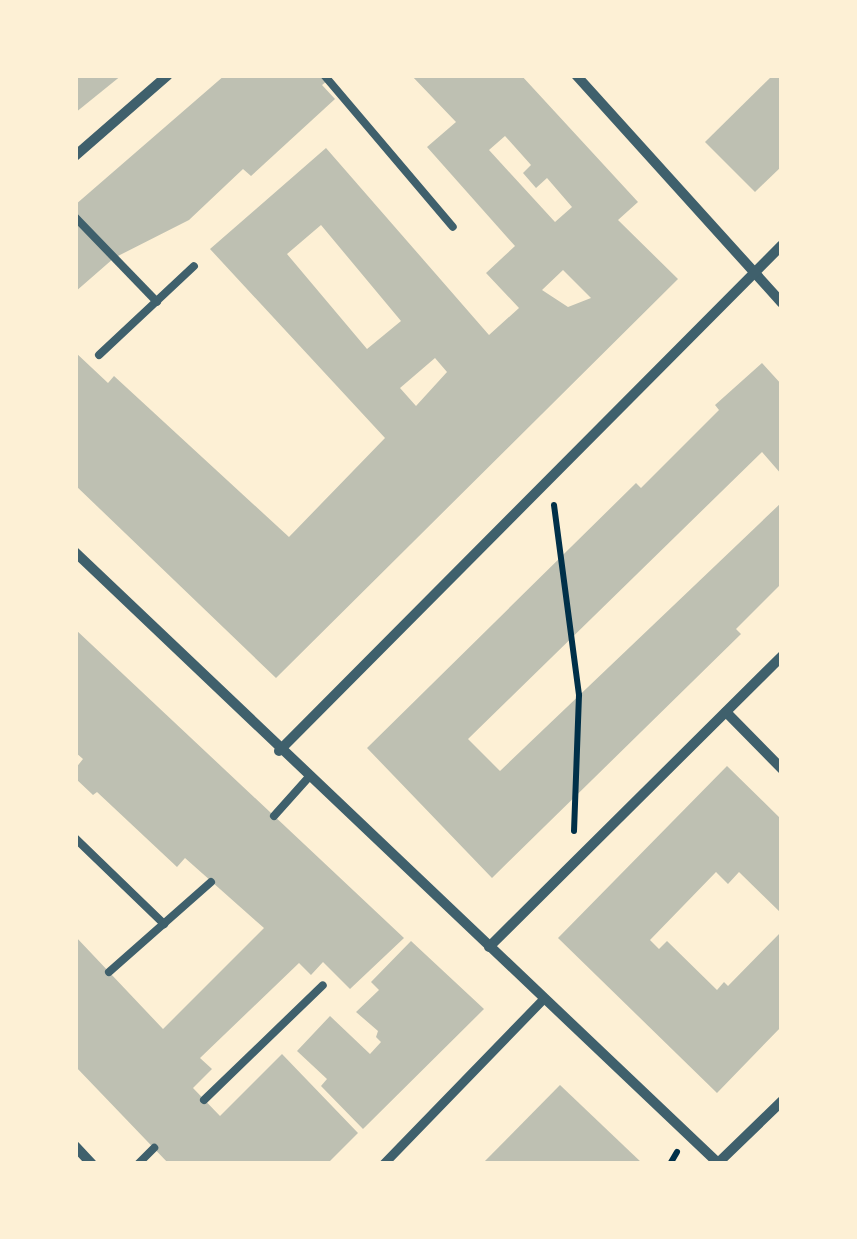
<!DOCTYPE html>
<html>
<head>
<meta charset="utf-8">
<style>
	body { margin:0 }
	#map { position:relative; width:857px; height:1239px; overflow:hidden; background:#fdf0d5; font-family:Arial,sans-serif }
	div>[style] { position:absolute }
	.building>* { inset:0; background:#bec0b2 }
	.path>* { height:6px; margin:-3px; padding:0 3px; transform-origin:3px; border-radius:3px; background:#003049 }
	.service>* { height:8px; margin:-4px; padding:0 4px; transform-origin:4px; border-radius:4px; background:#3f606c }
	.pedestrian>* { height:9px; margin:-4.5px; padding:0 4.5px; transform-origin:4.5px; border-radius:4.5px; background:#3f606c }
	.minor>* { height:10px; margin:-5px; padding:0 5px; transform-origin:5px; border-radius:5px; background:#3f606c }
	span { translate:-50% -50%; white-space:nowrap; text-align:center; line-height:1.15; -webkit-text-stroke:9px #fdf0d5; paint-order:stroke }
	.frame { position:absolute; inset:0; border:78px solid #fdf0d5; pointer-events:none }
</style>
</head>
<body>
<div id="map">
	<div class="building">
		<i style="clip-path:polygon(75px 75px,122px 75px,75px 113px)"></i>
		<i style="clip-path:polygon(225px 75px,335px 75px,322px 85px,335px 99px,251px 176px,243px 169px,189px 220px,114px 258px,75px 292px,75px 205px)"></i>
		<i style="clip-path:polygon(evenodd,411px 75px,521px 75px,638px 202px,618px 220px,678px 279px,276px 678px,75px 485px,75px 352px,108px 383px,114px 376px,289px 537px,385px 438px,210px 249px,326px 148px,489px 335px,519px 308px,486px 273px,515px 246px,427px 147px,456px 122px,411px 75px,505px 136px,531px 165px,523px 173px,536px 188px,547px 178px,572px 207px,555px 222px,489px 150px,505px 136px,411px 75px,321px 225px,401px 321px,367px 349px,287px 254px,321px 225px,411px 75px,563px 270px,591px 298px,568px 307px,542px 290px,563px 270px,411px 75px,435px 358px,447px 372px,416px 406px,400px 388px,435px 358px)"></i>
		<i style="clip-path:polygon(773px 75px,782px 75px,782px 166px,755px 192px,705px 142px)"></i>
		<i style="clip-path:polygon(762px 363px,782px 385px,782px 475px,762px 452px,468px 739px,500px 771px,782px 502px,782px 583px,736px 629px,741px 634px,492px 878px,367px 748px,636px 483px,641px 488px,719px 410px,715px 405px)"></i>
		<i style="clip-path:polygon(75px 629px,404px 938px,350px 989px,323px 962px,311px 975px,299px 963px,200px 1058px,212px 1069px,193px 1088px,220px 1116px,282px 1054px,358px 1133px,327px 1164px,169px 1164px,75px 1066px,75px 936px,163px 1029px,264px 928px,185px 858px,177px 867px,97px 792px,93px 795px,75px 778px,75px 769px,83px 759px,75px 752px)"></i>
		<i style="clip-path:polygon(727px 766px,782px 820px,782px 914px,739px 872px,728px 884px,716px 872px,650px 940px,659px 949px,667px 941px,717px 990px,724px 982px,728px 986px,782px 931px,782px 1026px,717px 1093px,558px 938px)"></i>
		<i style="clip-path:polygon(411px 941px,484px 1009px,363px 1129px,321px 1086px,327px 1079px,297px 1051px,330px 1016px,370px 1054px,381px 1042px,376px 1037px,378px 1031px,356px 1012px,379px 990px,371px 982px)"></i>
		<i style="clip-path:polygon(560px 1085px,643px 1164px,482px 1164px)"></i>
	</div>
	<div class="path">
		<i style="left:554px;top:505px;width:192px;rotate:82.5deg"></i>
		<i style="left:579px;top:695px;width:136px;rotate:92.1deg"></i>
		<i style="left:670px;top:1164px;width:14px;rotate:-60deg"></i>
	</div>
	<div class="service">
		<i style="left:324px;top:75px;width:199px;rotate:49.7deg"></i>
		<i style="left:75px;top:217px;width:118px;rotate:46deg"></i>
		<i style="left:99px;top:355px;width:130px;rotate:-43.1deg"></i>
		<i style="left:274px;top:816px;width:51px;rotate:-48.2deg"></i>
		<i style="left:75px;top:838px;width:124px;rotate:44deg"></i>
		<i style="left:109px;top:972px;width:136px;rotate:-41.4deg"></i>
		<i style="left:204px;top:1100px;width:165px;rotate:-44deg"></i>
		<i style="left:138px;top:1164px;width:23px;rotate:-45deg"></i>
	</div>
	<div class="pedestrian">
		<i style="left:383px;top:1164px;width:230px;rotate:-45.9deg"></i>
	</div>
	<div class="minor">
		<i style="left:576px;top:75px;width:307px;rotate:47.9deg"></i>
		<i style="left:75px;top:156px;width:123px;rotate:-41.1deg"></i>
		<i style="left:75px;top:552px;width:888px;rotate:43.54deg"></i>
		<i style="left:726px;top:712px;width:80px;rotate:45.5deg"></i>
		<i style="left:279px;top:751px;width:713px;rotate:-45.17deg"></i>
		<i style="left:489px;top:947px;width:413px;rotate:-44.8deg"></i>
		<i style="left:75px;top:1146px;width:25px;rotate:47deg"></i>
		<i style="left:718px;top:1163px;width:89px;rotate:-44.1deg"></i>
	</div>
	<div class="frame"></div>
</div>
</body>
</html>
